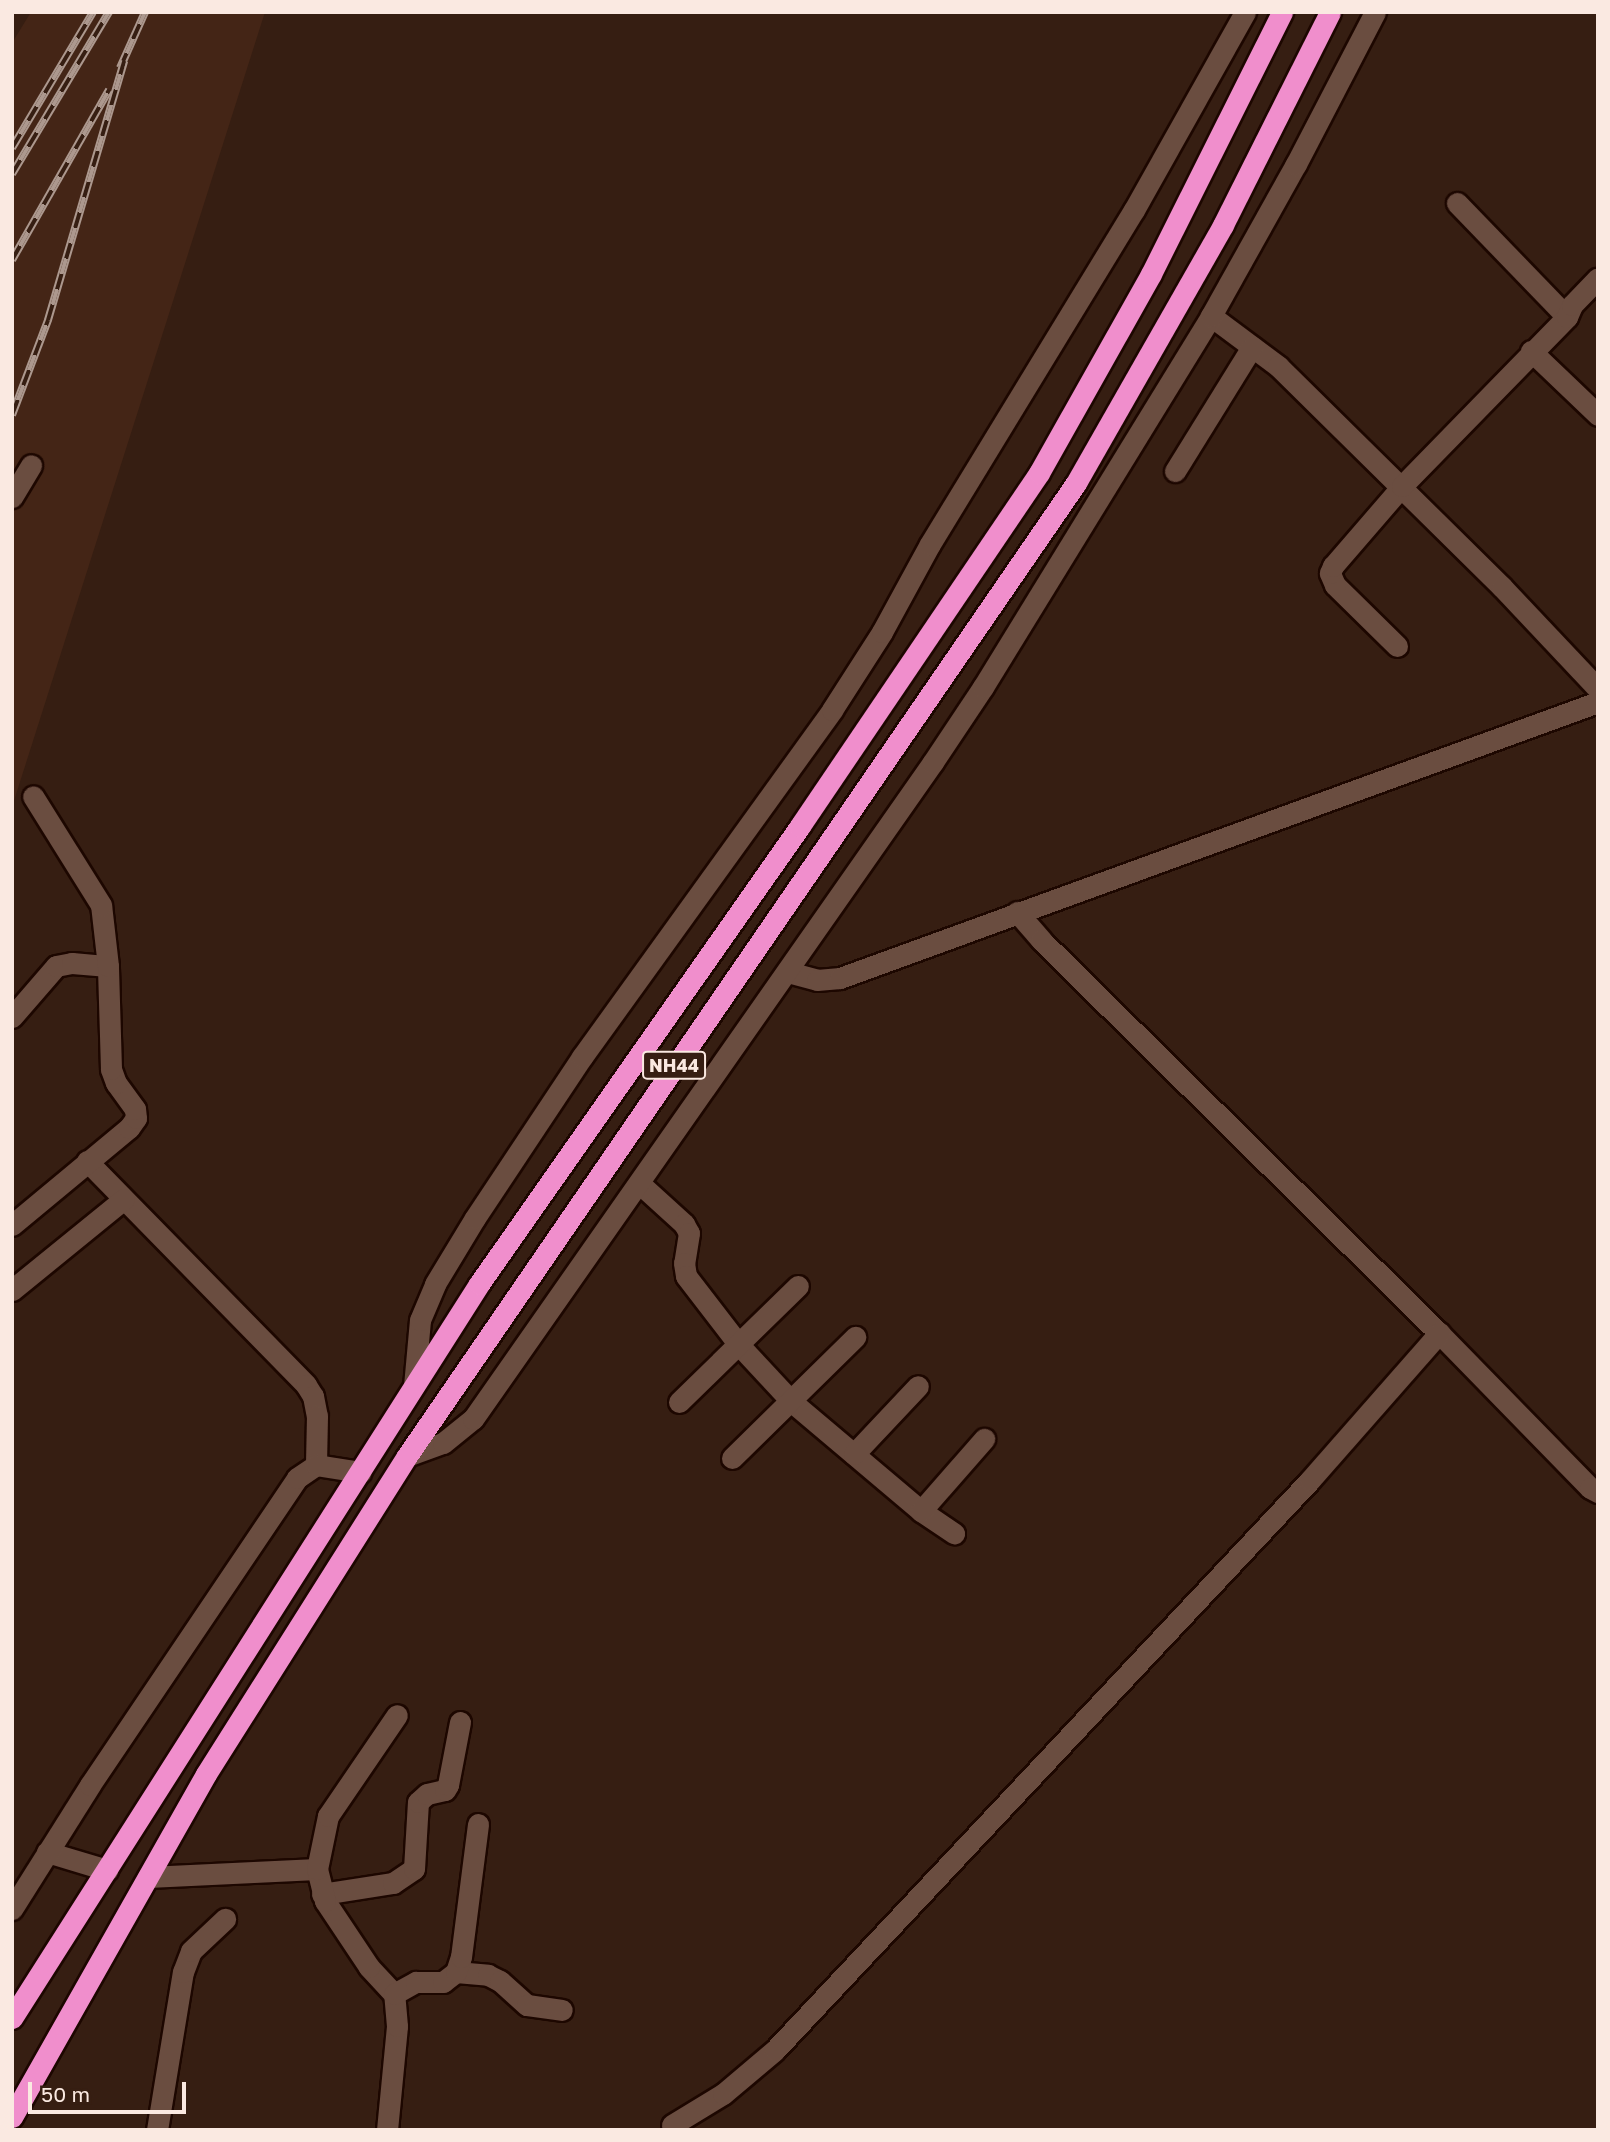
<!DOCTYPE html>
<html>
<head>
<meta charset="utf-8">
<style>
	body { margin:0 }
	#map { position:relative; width:1610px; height:2142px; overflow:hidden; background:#361e12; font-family:"Golos Text",sans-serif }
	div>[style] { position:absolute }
	.built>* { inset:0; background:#442516 }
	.roads { filter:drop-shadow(2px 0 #1d0700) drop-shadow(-2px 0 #1d0700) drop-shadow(0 2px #1d0700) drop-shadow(0 -2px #1d0700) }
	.minor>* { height:21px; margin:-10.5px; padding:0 10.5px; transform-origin:10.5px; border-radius:10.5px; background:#6a4d40 }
	.highway>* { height:21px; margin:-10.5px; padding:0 10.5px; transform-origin:10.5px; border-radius:10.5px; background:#f08ecc }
	.rail>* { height:8px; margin-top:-4px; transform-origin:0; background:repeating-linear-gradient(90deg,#361e12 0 16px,#ac988e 0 32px); box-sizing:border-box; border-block:2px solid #ac988e }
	span { translate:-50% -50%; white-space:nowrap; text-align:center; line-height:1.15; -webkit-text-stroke:7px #361e12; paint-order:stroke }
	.shield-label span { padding:2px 5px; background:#361e12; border:2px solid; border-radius:5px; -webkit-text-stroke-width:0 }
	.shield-label { font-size:18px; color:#fae9e1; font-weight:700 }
	.frame { position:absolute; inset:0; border:14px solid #fae9e1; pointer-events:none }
	.scale { position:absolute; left:28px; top:2082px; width:158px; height:32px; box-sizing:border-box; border:4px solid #fae9e1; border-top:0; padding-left:9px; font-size:21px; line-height:24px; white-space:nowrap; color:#fae9e1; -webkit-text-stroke:5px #361e12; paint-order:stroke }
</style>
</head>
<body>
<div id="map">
	<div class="built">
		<i style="clip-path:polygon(31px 12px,265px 12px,12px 807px,12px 43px)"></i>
	</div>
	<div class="roads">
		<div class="minor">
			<i style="left:1457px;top:203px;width:158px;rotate:46deg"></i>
			<i style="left:1211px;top:316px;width:84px;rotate:36.7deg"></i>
			<i style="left:1278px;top:366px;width:315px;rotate:44.6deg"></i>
			<i style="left:1502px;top:587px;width:140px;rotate:46.7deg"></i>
			<i style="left:1531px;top:351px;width:93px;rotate:43.7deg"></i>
			<i style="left:1175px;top:471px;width:146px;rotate:-58.2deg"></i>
			<i style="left:12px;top:497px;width:37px;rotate:-59deg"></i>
			<i style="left:1397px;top:646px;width:87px;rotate:-135.5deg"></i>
			<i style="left:1335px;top:585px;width:13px;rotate:-113deg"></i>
			<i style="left:1330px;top:573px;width:8px;rotate:-67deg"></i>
			<i style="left:1333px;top:566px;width:106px;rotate:-49.2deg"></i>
			<i style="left:1402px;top:486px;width:236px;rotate:-45.7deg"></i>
			<i style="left:1567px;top:317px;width:13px;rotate:-67deg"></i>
			<i style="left:1572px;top:305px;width:37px;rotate:-46deg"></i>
			<i style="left:1017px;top:912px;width:37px;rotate:49deg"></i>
			<i style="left:1041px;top:940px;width:559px;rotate:44.64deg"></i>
			<i style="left:1439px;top:1333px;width:216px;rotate:45.7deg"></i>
			<i style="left:1590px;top:1488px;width:9px;rotate:27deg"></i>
			<i style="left:788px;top:972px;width:30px;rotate:15deg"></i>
			<i style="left:817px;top:980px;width:23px;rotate:-5deg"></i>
			<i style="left:840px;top:978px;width:807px;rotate:-20.01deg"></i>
			<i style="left:12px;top:1017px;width:67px;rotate:-49.2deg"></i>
			<i style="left:56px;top:966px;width:16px;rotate:-11deg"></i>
			<i style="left:72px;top:963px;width:36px;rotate:5deg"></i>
			<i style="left:87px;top:1161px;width:313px;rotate:45.6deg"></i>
			<i style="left:306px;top:1385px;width:13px;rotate:58deg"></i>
			<i style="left:313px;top:1396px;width:20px;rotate:79deg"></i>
			<i style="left:317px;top:1416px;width:49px;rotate:91.2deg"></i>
			<i style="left:639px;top:1183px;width:61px;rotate:42.3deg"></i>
			<i style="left:684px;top:1224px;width:10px;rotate:61deg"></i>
			<i style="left:689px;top:1233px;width:30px;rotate:99deg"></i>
			<i style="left:684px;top:1263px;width:13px;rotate:81deg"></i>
			<i style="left:686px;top:1276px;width:88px;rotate:52.4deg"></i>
			<i style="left:740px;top:1346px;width:76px;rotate:47.1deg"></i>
			<i style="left:792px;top:1402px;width:169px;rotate:40.2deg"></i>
			<i style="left:921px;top:1511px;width:40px;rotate:34deg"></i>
			<i style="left:12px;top:1225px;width:152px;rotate:-39.7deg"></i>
			<i style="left:129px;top:1128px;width:12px;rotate:-55deg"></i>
			<i style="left:136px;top:1118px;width:9px;rotate:-96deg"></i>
			<i style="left:135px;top:1109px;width:32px;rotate:-126deg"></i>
			<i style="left:116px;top:1083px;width:15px;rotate:-110deg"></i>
			<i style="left:111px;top:1069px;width:103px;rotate:-91.7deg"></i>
			<i style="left:108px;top:966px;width:61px;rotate:-96.5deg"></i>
			<i style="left:101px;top:905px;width:128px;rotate:-122deg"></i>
			<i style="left:12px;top:1290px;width:144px;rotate:-39.1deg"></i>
			<i style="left:414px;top:1386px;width:66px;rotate:-84.8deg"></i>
			<i style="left:420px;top:1320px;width:39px;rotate:-67deg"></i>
			<i style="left:435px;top:1284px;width:77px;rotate:-58.8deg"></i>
			<i style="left:475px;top:1218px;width:193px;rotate:-56.4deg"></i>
			<i style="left:582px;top:1057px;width:428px;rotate:-54.2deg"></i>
			<i style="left:832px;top:710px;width:93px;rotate:-57.3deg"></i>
			<i style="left:882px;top:632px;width:100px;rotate:-61.4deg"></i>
			<i style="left:930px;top:544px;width:391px;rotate:-58.6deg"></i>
			<i style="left:1134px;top:210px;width:227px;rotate:-60.7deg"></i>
			<i style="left:679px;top:1402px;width:166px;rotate:-44.3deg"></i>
			<i style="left:854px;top:1454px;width:93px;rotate:-46.7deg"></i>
			<i style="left:407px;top:1456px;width:38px;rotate:-20deg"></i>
			<i style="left:443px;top:1443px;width:38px;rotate:-39deg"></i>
			<i style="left:473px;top:1419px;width:802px;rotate:-55deg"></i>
			<i style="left:933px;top:762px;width:90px;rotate:-56.3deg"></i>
			<i style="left:983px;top:687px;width:435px;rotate:-58.4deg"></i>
			<i style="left:1211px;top:316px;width:174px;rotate:-60.8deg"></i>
			<i style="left:1296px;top:164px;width:171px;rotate:-62.5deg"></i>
			<i style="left:732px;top:1458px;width:173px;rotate:-44.5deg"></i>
			<i style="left:921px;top:1511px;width:96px;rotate:-48.8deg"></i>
			<i style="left:47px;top:1852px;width:63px;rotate:16.7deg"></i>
			<i style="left:148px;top:1877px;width:169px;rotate:-2.7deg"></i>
			<i style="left:322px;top:1894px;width:72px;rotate:-8.8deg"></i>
			<i style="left:393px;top:1883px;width:25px;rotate:-34deg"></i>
			<i style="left:414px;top:1869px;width:67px;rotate:-86.6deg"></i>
			<i style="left:418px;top:1802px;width:12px;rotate:-42deg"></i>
			<i style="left:427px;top:1794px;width:18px;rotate:-13deg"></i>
			<i style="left:445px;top:1790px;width:6px;rotate:-59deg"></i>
			<i style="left:448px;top:1785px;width:64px;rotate:-79.2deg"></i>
			<i style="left:12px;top:1909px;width:146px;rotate:-57.8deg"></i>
			<i style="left:90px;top:1785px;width:370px;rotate:-56deg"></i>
			<i style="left:297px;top:1478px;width:23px;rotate:-34deg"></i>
			<i style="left:316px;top:1465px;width:45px;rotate:9deg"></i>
			<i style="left:456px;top:1972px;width:32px;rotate:5deg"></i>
			<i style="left:488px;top:1975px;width:13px;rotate:27deg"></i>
			<i style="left:500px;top:1981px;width:36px;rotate:42deg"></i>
			<i style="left:527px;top:2005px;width:35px;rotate:8deg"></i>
			<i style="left:394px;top:1994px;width:37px;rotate:-133deg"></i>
			<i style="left:369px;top:1967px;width:79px;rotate:-123.7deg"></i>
			<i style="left:325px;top:1901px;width:33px;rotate:-104deg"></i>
			<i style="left:317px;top:1869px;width:54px;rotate:-78.3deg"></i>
			<i style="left:328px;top:1816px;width:122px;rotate:-55.7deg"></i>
			<i style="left:672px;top:2125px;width:60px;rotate:-31.3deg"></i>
			<i style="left:723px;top:2094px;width:68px;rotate:-40.2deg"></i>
			<i style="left:775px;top:2050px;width:782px;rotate:-46.81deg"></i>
			<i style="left:1310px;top:1480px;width:196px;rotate:-48.7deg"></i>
			<i style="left:157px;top:2130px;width:160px;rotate:-80.7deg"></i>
			<i style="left:183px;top:1972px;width:22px;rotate:-69deg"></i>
			<i style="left:191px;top:1951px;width:47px;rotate:-43.3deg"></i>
			<i style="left:387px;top:2130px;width:104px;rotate:-84.5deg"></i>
			<i style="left:397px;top:2026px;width:32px;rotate:-95deg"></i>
			<i style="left:394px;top:1994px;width:25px;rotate:-29deg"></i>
			<i style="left:416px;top:1982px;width:27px"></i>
			<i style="left:443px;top:1982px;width:16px;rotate:-38deg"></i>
			<i style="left:456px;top:1972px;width:16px;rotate:-72deg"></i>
			<i style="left:461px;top:1957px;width:134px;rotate:-82.7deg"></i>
		</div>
		<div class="highway">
			<i style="left:12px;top:2018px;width:870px;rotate:-57.53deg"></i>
			<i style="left:479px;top:1284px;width:559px;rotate:-54.97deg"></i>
			<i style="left:800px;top:826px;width:426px;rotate:-55.9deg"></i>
			<i style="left:1039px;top:473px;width:228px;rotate:-60.6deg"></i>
			<i style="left:1151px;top:274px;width:293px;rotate:-63.4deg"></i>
			<i style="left:12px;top:2117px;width:394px;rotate:-60.5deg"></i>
			<i style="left:206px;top:1774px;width:376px;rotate:-57.7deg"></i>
			<i style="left:407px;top:1456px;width:1181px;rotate:-55.49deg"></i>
			<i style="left:1076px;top:483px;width:297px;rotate:-60.3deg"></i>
			<i style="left:1223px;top:225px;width:238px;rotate:-63.3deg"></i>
		</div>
	</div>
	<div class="rail">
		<i style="left:120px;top:68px;width:61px;rotate:-65.9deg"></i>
		<i style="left:12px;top:148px;width:158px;rotate:-59.2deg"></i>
		<i style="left:12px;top:174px;width:189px;rotate:-59.1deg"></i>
		<i style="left:12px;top:260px;width:196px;rotate:-60.3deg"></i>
		<i style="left:12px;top:415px;width:102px;rotate:-69.2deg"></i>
		<i style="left:48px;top:320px;width:270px;rotate:-73.6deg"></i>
	</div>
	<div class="shield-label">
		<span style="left:674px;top:1065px">NH44</span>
	</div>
	<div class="frame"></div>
	<div class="scale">50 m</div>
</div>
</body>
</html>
